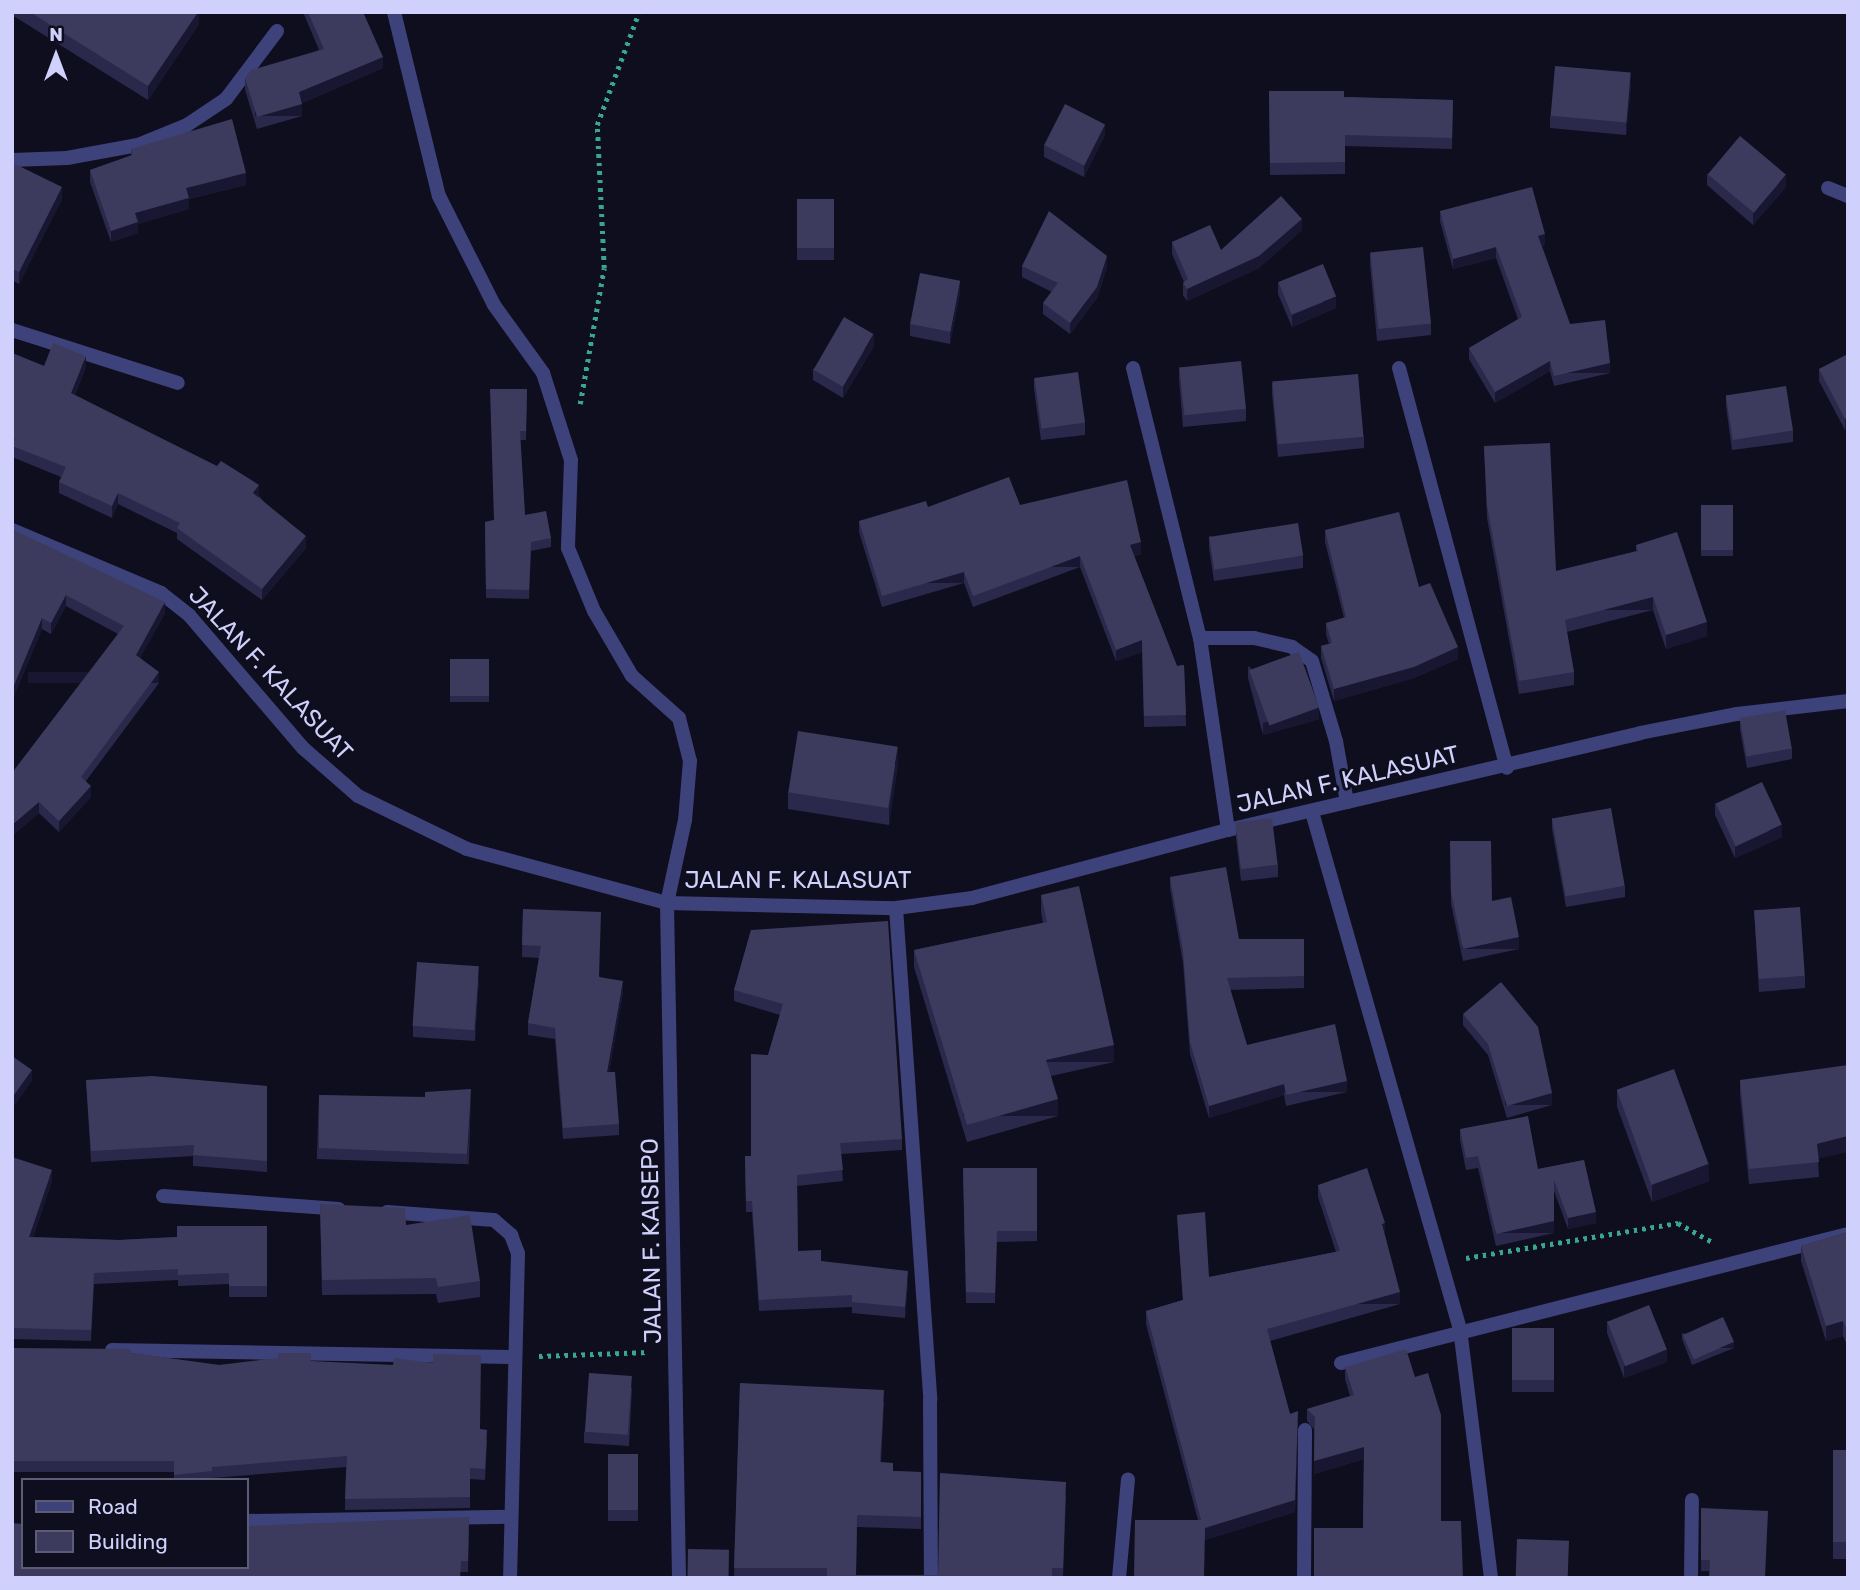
<!DOCTYPE html>
<html>
<head>
<meta charset="utf-8">
<style>
	body { margin:0 }
	#map { position:relative; width:1860px; height:1590px; overflow:hidden; background:#0f0e1e; font-family:Rubik,sans-serif }
	div>[style] { position:absolute }
	.path>* { height:4.5px; margin-top:-2.25px; transform-origin:0; background:repeating-linear-gradient(90deg,#37a792 0 3.5px,transparent 0 8.5px) }
	.minor>* { height:14px; margin:-7px; padding:0 7px; transform-origin:7px; border-radius:7px; background:#3d427a }
	.tertiary>* { height:14px; margin:-7px; padding:0 7px; transform-origin:7px; border-radius:7px; background:#3d427a }
	.wall>* { inset:0; background:#2a294b; transform-origin:0 0 }
	.shaded-wall>* { inset:0; background:#181631; transform-origin:0 0 }
	.building>* { inset:0; background:#3c3b5e; transform-origin:0 0 }
	span { translate:-50% -50%; white-space:nowrap; text-align:center; line-height:1.15; -webkit-text-stroke:6px #0f0e1e; paint-order:stroke }
	.street-label { font-size:24px; color:#cfd0fb }
	.frame { position:absolute; inset:0; border:14px solid #cfd0fb; pointer-events:none }
	.legend { position:absolute; left:21px; top:1478px; width:228px; height:91px; box-sizing:border-box; background:#0f0e1e; border:2px solid #5c5c76; margin:0; padding:9px 12px; list-style:none; font-size:21px; color:#cfd0fb }
	.legend li { display:flex; align-items:center; gap:14px; height:35px }
	.legend b { width:35px; border:2px solid #5c5c76 }
	.north { position:absolute; left:21px; top:21px; width:70px; height:70px; -webkit-text-stroke:5px #0f0e1e; paint-order:stroke; rotate:0deg; font-size:19px; font-weight:700; line-height:28px; text-align:center; color:#cfd0fb }
	.north::after { content:''; display:block; margin:auto; width:24px; height:32px; background:#cfd0fb; clip-path:polygon(50% 0,100% 100%,50% 72%,0 100%) }
</style>
</head>
<body>
<div id="map">
	<div class="path">
		<i style="left:580px;top:404px;width:138px;rotate:-80deg"></i>
		<i style="left:604px;top:268px;width:143px;rotate:-92.8deg"></i>
		<i style="left:597px;top:125px;width:121px;rotate:-69.6deg"></i>
		<i style="left:1466px;top:1258px;width:215px;rotate:-9.4deg"></i>
		<i style="left:1678px;top:1223px;width:39px;rotate:29deg"></i>
		<i style="left:539px;top:1356px;width:110px;rotate:-2.1deg"></i>
	</div>
	<div class="minor">
		<i style="left:394px;top:12px;width:189px;rotate:76.3deg"></i>
		<i style="left:439px;top:196px;width:122px;rotate:63.2deg"></i>
		<i style="left:494px;top:305px;width:84px;rotate:54.2deg"></i>
		<i style="left:543px;top:373px;width:91px;rotate:72.2deg"></i>
		<i style="left:571px;top:460px;width:88px;rotate:92deg"></i>
		<i style="left:568px;top:548px;width:68px;rotate:67.6deg"></i>
		<i style="left:594px;top:611px;width:75px;rotate:59.7deg"></i>
		<i style="left:632px;top:676px;width:63px;rotate:41.8deg"></i>
		<i style="left:679px;top:718px;width:44px;rotate:75.7deg"></i>
		<i style="left:690px;top:761px;width:59px;rotate:94.8deg"></i>
		<i style="left:685px;top:820px;width:85px;rotate:102.2deg"></i>
		<i style="left:12px;top:160px;width:55px;rotate:-2.1deg"></i>
		<i style="left:67px;top:158px;width:72px;rotate:-10.4deg"></i>
		<i style="left:138px;top:145px;width:53px;rotate:-22.2deg"></i>
		<i style="left:187px;top:125px;width:47px;rotate:-33.7deg"></i>
		<i style="left:226px;top:99px;width:85px;rotate:-53.1deg"></i>
		<i style="left:1828px;top:188px;width:22px;rotate:22deg"></i>
		<i style="left:12px;top:330px;width:174px;rotate:17.7deg"></i>
		<i style="left:1133px;top:368px;width:278px;rotate:76.1deg"></i>
		<i style="left:1200px;top:638px;width:194px;rotate:81.7deg"></i>
		<i style="left:1399px;top:368px;width:414px;rotate:74.9deg"></i>
		<i style="left:1200px;top:638px;width:54px"></i>
		<i style="left:1254px;top:638px;width:39px;rotate:13deg"></i>
		<i style="left:1292px;top:647px;width:24px;rotate:35deg"></i>
		<i style="left:1312px;top:661px;width:84px;rotate:73.3deg"></i>
		<i style="left:1336px;top:741px;width:62px;rotate:79.8deg"></i>
		<i style="left:1312px;top:812px;width:538px;rotate:74.03deg"></i>
		<i style="left:1460px;top:1329px;width:251px;rotate:82.9deg"></i>
		<i style="left:896px;top:908px;width:493px;rotate:86deg"></i>
		<i style="left:930px;top:1400px;width:178px;rotate:89.7deg"></i>
		<i style="left:163px;top:1196px;width:176px;rotate:4.2deg"></i>
		<i style="left:387px;top:1212px;width:107px;rotate:4.3deg"></i>
		<i style="left:494px;top:1220px;width:23px;rotate:41deg"></i>
		<i style="left:511px;top:1235px;width:19px;rotate:69deg"></i>
		<i style="left:518px;top:1253px;width:325px;rotate:91.4deg"></i>
		<i style="left:112px;top:1350px;width:402px;rotate:1deg"></i>
		<i style="left:1341px;top:1363px;width:523px;rotate:-14.28deg"></i>
		<i style="left:247px;top:1521px;width:264px;rotate:-0.9deg"></i>
		<i style="left:1119px;top:1578px;width:99px;rotate:-84.8deg"></i>
		<i style="left:1304px;top:1578px;width:148px;rotate:-89.6deg"></i>
		<i style="left:1691px;top:1578px;width:78px;rotate:-89.3deg"></i>
	</div>
	<div class="tertiary">
		<i style="left:12px;top:530px;width:162px;rotate:22.9deg"></i>
		<i style="left:161px;top:593px;width:36px;rotate:38deg"></i>
		<i style="left:189px;top:615px;width:175px;rotate:49.4deg"></i>
		<i style="left:303px;top:748px;width:73px;rotate:41.1deg"></i>
		<i style="left:358px;top:796px;width:121px;rotate:25.9deg"></i>
		<i style="left:467px;top:849px;width:207px;rotate:15.1deg"></i>
		<i style="left:667px;top:903px;width:229px;rotate:1.3deg"></i>
		<i style="left:896px;top:908px;width:77px;rotate:-7.5deg"></i>
		<i style="left:972px;top:898px;width:265px;rotate:-14.9deg"></i>
		<i style="left:1228px;top:830px;width:423px;rotate:-13.2deg"></i>
		<i style="left:1640px;top:733px;width:99px;rotate:-11.1deg"></i>
		<i style="left:1737px;top:714px;width:112px;rotate:-6.7deg"></i>
		<i style="left:667px;top:903px;width:675px;rotate:88.98deg"></i>
	</div>
	<div class="wall">
		<i style="clip-path:polygon(12px 12px,199px 12px,199px 24px,148px 100px,12px 15px)"></i>
		<i style="clip-path:polygon(303px 12px,363px 12px,383px 68px,302px 103px,302px 116px,257px 129px,245px 90px,245px 78px,319px 50px)"></i>
		<i style="clip-path:polygon(1631px 85px,1626px 135px,1550px 128px,1550px 116px)"></i>
		<i style="clip-path:polygon(1269px 91px,1344px 97px,1453px 100px,1452px 149px,1345px 146px,1345px 174px,1270px 175px)"></i>
		<i style="clip-path:polygon(1105px 135px,1084px 177px,1044px 157px,1044px 145px)"></i>
		<i style="clip-path:polygon(131px 149px,246px 185px,189px 199px,189px 209px,138px 224px,138px 233px,111px 242px,90px 182px,90px 170px,131px 156px)"></i>
		<i style="clip-path:polygon(12px 170px,62px 199px,19px 284px,12px 280px)"></i>
		<i style="clip-path:polygon(1707px 174px,1786px 187px,1753px 225px,1707px 185px)"></i>
		<i style="left:834px;top:199px;width:61px;height:37px;rotate:90deg"></i>
		<i style="clip-path:polygon(1440px 211px,1545px 245px,1542px 246px,1570px 324px,1610px 373px,1554px 386px,1550px 371px,1495px 403px,1469px 359px,1469px 348px,1518px 319px,1496px 258px,1453px 269px,1440px 221px)"></i>
		<i style="clip-path:polygon(1302px 230px,1259px 268px,1187px 301px,1183px 295px,1183px 283px,1184px 282px,1172px 254px,1172px 242px,1221px 250px)"></i>
		<i style="clip-path:polygon(1370px 253px,1431px 324px,1431px 335px,1377px 341px,1370px 264px)"></i>
		<i style="clip-path:polygon(1022px 266px,1107px 267px,1097px 298px,1070px 334px,1043px 314px,1043px 303px,1052px 292px,1022px 277px)"></i>
		<i style="clip-path:polygon(1278px 282px,1336px 308px,1292px 327px,1278px 294px)"></i>
		<i style="clip-path:polygon(960px 293px,950px 344px,910px 336px,910px 324px)"></i>
		<i style="clip-path:polygon(874px 346px,843px 398px,813px 380px,813px 369px)"></i>
		<i style="clip-path:polygon(12px 353px,44px 366px,86px 367px,75px 395px,259px 496px,306px 548px,262px 600px,177px 539px,177px 533px,118px 504px,112px 518px,59px 493px,59px 482px,61px 477px,12px 457px)"></i>
		<i style="clip-path:polygon(1848px 354px,1848px 429px,1845px 430px,1819px 381px,1819px 369px)"></i>
		<i style="clip-path:polygon(1179px 367px,1246px 409px,1246px 421px,1183px 427px,1179px 379px)"></i>
		<i style="clip-path:polygon(1034px 378px,1085px 423px,1085px 435px,1041px 440px,1034px 389px)"></i>
		<i style="clip-path:polygon(1272px 383px,1364px 437px,1364px 448px,1278px 457px,1272px 394px)"></i>
		<i style="clip-path:polygon(527px 389px,526px 440px,520px 440px,525px 515px,551px 538px,551px 547px,531px 551px,529px 599px,486px 598px,485px 522px,494px 520px)"></i>
		<i style="clip-path:polygon(1726px 395px,1793px 430px,1793px 442px,1732px 450px,1726px 406px)"></i>
		<i style="clip-path:polygon(1484px 446px,1556px 571px,1636px 551px,1636px 545px,1707px 636px,1666px 649px,1653px 610px,1567px 632px,1574px 672px,1574px 685px,1519px 694px,1487px 518px)"></i>
		<i style="clip-path:polygon(1020px 505px,1141px 554px,1134px 556px,1177px 666px,1184px 665px,1186px 726px,1144px 727px,1142px 652px,1116px 661px,1080px 567px,973px 607px,964px 583px,882px 607px,859px 532px,859px 521px)"></i>
		<i style="left:1701px;top:505px;width:32px;height:51px"></i>
		<i style="clip-path:polygon(1325px 530px,1419px 587px,1458px 659px,1414px 678px,1334px 701px,1321px 658px,1321px 646px,1329px 644px,1326px 634px,1326px 623px,1344px 618px,1325px 542px)"></i>
		<i style="clip-path:polygon(12px 534px,165px 613px,140px 658px,159px 683px,86px 781px,91px 797px,59px 832px,39px 813px,12px 836px,12px 773px,118px 634px,66px 606px,51px 634px,42px 629px,12px 701px)"></i>
		<i style="clip-path:polygon(1209px 536px,1303px 556px,1303px 568px,1214px 581px,1209px 548px)"></i>
		<i style="left:450px;top:659px;width:39px;height:43px"></i>
		<i style="clip-path:polygon(1248px 666px,1319px 719px,1263px 735px,1248px 678px)"></i>
		<i style="clip-path:polygon(1740px 718px,1792px 748px,1792px 759px,1747px 768px,1740px 730px)"></i>
		<i style="clip-path:polygon(898px 764px,889px 825px,788px 809px,788px 792px)"></i>
		<i style="clip-path:polygon(1715px 803px,1782px 837px,1735px 858px,1715px 815px)"></i>
		<i style="clip-path:polygon(1552px 818px,1625px 886px,1625px 897px,1566px 907px,1552px 829px)"></i>
		<i style="clip-path:polygon(1236px 826px,1278px 865px,1278px 877px,1241px 881px,1236px 838px)"></i>
		<i style="clip-path:polygon(1450px 841px,1519px 949px,1463px 961px,1451px 904px)"></i>
		<i style="clip-path:polygon(1170px 877px,1239px 939px,1304px 939px,1304px 988px,1230px 990px,1247px 1045px,1347px 1092px,1286px 1106px,1284px 1095px,1209px 1118px,1190px 1054px,1183px 963px,1170px 888px)"></i>
		<i style="clip-path:polygon(1041px 895px,1114px 1062px,1051px 1076px,1058px 1116px,967px 1142px,914px 967px,914px 950px,1043px 923px,1041px 912px)"></i>
		<i style="clip-path:polygon(523px 909px,600px 977px,623px 993px,609px 1072px,619px 1124px,619px 1135px,563px 1139px,555px 1039px,528px 1035px,528px 1023px,539px 958px,522px 957px)"></i>
		<i style="clip-path:polygon(1754px 910px,1805px 976px,1805px 988px,1759px 992px)"></i>
		<i style="clip-path:polygon(751px 930px,902px 1139px,902px 1150px,841px 1154px,843px 1181px,797px 1186px,798px 1251px,821px 1261px,908px 1282px,905px 1318px,852px 1313px,852px 1307px,759px 1311px,752px 1212px,746px 1212px,745px 1156px,751px 1156px,768px 1055px,780px 1015px,734px 1001px,734px 990px)"></i>
		<i style="clip-path:polygon(479px 978px,475px 1041px,413px 1037px,413px 1026px)"></i>
		<i style="clip-path:polygon(1463px 1014px,1552px 1105px,1507px 1118px,1488px 1055px,1463px 1025px)"></i>
		<i style="clip-path:polygon(86px 1080px,267px 1086px,267px 1172px,193px 1166px,193px 1156px,91px 1162px)"></i>
		<i style="clip-path:polygon(1740px 1080px,1818px 1159px,1819px 1177px,1749px 1184px,1740px 1095px)"></i>
		<i style="clip-path:polygon(1617px 1090px,1709px 1181px,1652px 1202px,1617px 1107px)"></i>
		<i style="left:319px;top:1095px;width:152px;height:64px;rotate:2deg"></i>
		<i style="clip-path:polygon(1460px 1129px,1538px 1169px,1584px 1160px,1596px 1223px,1568px 1229px,1554px 1191px,1554px 1233px,1496px 1246px,1478px 1168px,1466px 1170px,1460px 1140px)"></i>
		<i style="clip-path:polygon(12px 1157px,52px 1181px,33px 1237px,119px 1240px,177px 1237px,267px 1226px,267px 1297px,229px 1297px,229px 1284px,178px 1286px,178px 1280px,94px 1284px,91px 1341px,12px 1339px)"></i>
		<i style="clip-path:polygon(963px 1168px,1037px 1168px,1037px 1241px,997px 1242px,995px 1303px,966px 1303px)"></i>
		<i style="clip-path:polygon(1318px 1185px,1385px 1235px,1400px 1304px,1270px 1341px,1290px 1414px,1298px 1424px,1295px 1512px,1205px 1540px,1198px 1520px,1146px 1324px,1146px 1311px,1183px 1300px,1177px 1215px,1209px 1277px,1336px 1252px,1318px 1197px)"></i>
		<i style="clip-path:polygon(320px 1204px,406px 1225px,480px 1281px,480px 1297px,438px 1303px,436px 1294px,322px 1295px)"></i>
		<i style="clip-path:polygon(1848px 1232px,1848px 1347px,1843px 1336px,1826px 1341px,1801px 1261px,1801px 1246px)"></i>
		<i style="clip-path:polygon(1607px 1321px,1667px 1362px,1624px 1378px,1607px 1333px)"></i>
		<i style="left:1512px;top:1328px;width:42px;height:64px"></i>
		<i style="clip-path:polygon(1682px 1333px,1734px 1348px,1692px 1365px,1682px 1339px)"></i>
		<i style="clip-path:polygon(12px 1348px,131px 1353px,219px 1365px,311px 1361px,480px 1429px,487px 1441px,485px 1480px,470px 1479px,470px 1508px,345px 1510px,346px 1467px,212px 1478px,212px 1480px,174px 1480px,174px 1472px,12px 1472px)"></i>
		<i style="clip-path:polygon(1345px 1367px,1441px 1521px,1363px 1528px,1364px 1459px,1314px 1474px,1314px 1429px,1307px 1421px,1307px 1409px,1350px 1396px,1345px 1379px)"></i>
		<i style="clip-path:polygon(740px 1383px,884px 1402px,881px 1462px,893px 1471px,921px 1472px,921px 1529px,857px 1527px,856px 1575px,938px 1575px,1066px 1495px,1063px 1578px,734px 1578px)"></i>
		<i style="clip-path:polygon(632px 1387px,629px 1446px,584px 1443px,584px 1432px)"></i>
		<i style="left:1833px;top:1450px;width:15px;height:109px"></i>
		<i style="left:608px;top:1454px;width:30px;height:67px"></i>
		<i style="clip-path:polygon(1701px 1508px,1768px 1523px,1709px 1571px,1701px 1571px)"></i>
		<i style="clip-path:polygon(469px 1517px,468px 1572px,23px 1567px)"></i>
	</div>
	<div class="shaded-wall">
		<i style="clip-path:polygon(198px 12px,199px 12px,199px 24px,148px 100px,148px 86px)"></i>
		<i style="clip-path:polygon(383px 57px,383px 68px,299px 104px,299px 92px)"></i>
		<i style="clip-path:polygon(1631px 73px,1631px 85px,1626px 135px,1626px 123px)"></i>
		<i style="left:302px;top:104px;width:12px;height:47px;rotate:90deg"></i>
		<i style="clip-path:polygon(1105px 124px,1105px 135px,1084px 177px,1084px 165px)"></i>
		<i style="clip-path:polygon(246px 173px,246px 185px,189px 199px,189px 209px,138px 224px,138px 233px,111px 242px,111px 231px,135px 213px,186px 188px)"></i>
		<i style="clip-path:polygon(1786px 175px,1786px 187px,1753px 225px,1753px 213px)"></i>
		<i style="clip-path:polygon(62px 187px,62px 199px,19px 284px,19px 272px)"></i>
		<i style="clip-path:polygon(1302px 219px,1302px 230px,1259px 268px,1187px 301px,1187px 289px)"></i>
		<i style="clip-path:polygon(1545px 234px,1545px 245px,1538px 246px,1538px 236px)"></i>
		<i style="clip-path:polygon(1496px 247px,1496px 258px,1453px 269px,1453px 259px)"></i>
		<i style="clip-path:polygon(1107px 256px,1107px 267px,1097px 298px,1070px 334px,1070px 323px)"></i>
		<i style="clip-path:polygon(960px 281px,960px 293px,950px 344px,950px 333px)"></i>
		<i style="clip-path:polygon(1336px 297px,1336px 308px,1292px 327px,1292px 315px)"></i>
		<i style="clip-path:polygon(874px 334px,874px 346px,843px 398px,843px 386px)"></i>
		<i style="clip-path:polygon(86px 356px,86px 367px,71px 404px,71px 393px)"></i>
		<i style="clip-path:polygon(1550px 361px,1550px 371px,1495px 403px,1495px 392px)"></i>
		<i style="left:1610px;top:363px;width:10px;height:57px;rotate:90deg"></i>
		<i style="clip-path:polygon(1848px 417px,1848px 429px,1845px 430px,1845px 419px)"></i>
		<i style="clip-path:polygon(259px 485px,259px 496px,253px 504px,253px 493px)"></i>
		<i style="clip-path:polygon(118px 493px,118px 504px,112px 518px,112px 506px)"></i>
		<i style="clip-path:polygon(306px 536px,306px 548px,262px 600px,262px 589px)"></i>
		<i style="clip-path:polygon(1141px 542px,1141px 554px,1130px 556px,1130px 545px)"></i>
		<i style="left:1080px;top:556px;width:11px;height:114px;rotate:90deg"></i>
		<i style="left:964px;top:572px;width:11px;height:85px;rotate:90deg"></i>
		<i style="clip-path:polygon(66px 595px,66px 606px,51px 634px,51px 623px)"></i>
		<i style="left:1653px;top:597px;width:13px;height:91px;rotate:90deg"></i>
		<i style="clip-path:polygon(165px 602px,165px 613px,136px 666px,136px 655px)"></i>
		<i style="clip-path:polygon(42px 618px,42px 629px,12px 701px,12px 690px)"></i>
		<i style="clip-path:polygon(1707px 622px,1707px 636px,1666px 649px,1666px 635px)"></i>
		<i style="clip-path:polygon(1142px 640px,1142px 652px,1116px 661px,1116px 650px)"></i>
		<i style="clip-path:polygon(1458px 647px,1458px 659px,1414px 678px,1334px 701px,1334px 689px)"></i>
		<i style="left:159px;top:672px;width:11px;height:131px;rotate:90deg"></i>
		<i style="clip-path:polygon(1319px 708px,1319px 719px,1263px 735px,1263px 723px)"></i>
		<i style="clip-path:polygon(898px 747px,898px 764px,889px 825px,889px 808px)"></i>
		<i style="clip-path:polygon(91px 786px,91px 797px,59px 832px,59px 821px)"></i>
		<i style="clip-path:polygon(39px 802px,39px 813px,12px 836px,12px 825px)"></i>
		<i style="clip-path:polygon(1782px 825px,1782px 837px,1735px 858px,1735px 847px)"></i>
		<i style="left:1519px;top:937px;width:12px;height:57px;rotate:90deg"></i>
		<i style="clip-path:polygon(479px 966px,479px 978px,475px 1041px,475px 1029px)"></i>
		<i style="clip-path:polygon(623px 981px,623px 993px,607px 1084px,607px 1072px)"></i>
		<i style="left:1114px;top:1045px;width:17px;height:70px;rotate:90deg"></i>
		<i style="clip-path:polygon(32px 1070px,32px 1081px,12px 1109px,12px 1098px)"></i>
		<i style="left:1347px;top:1081px;width:11px;height:63px;rotate:90deg"></i>
		<i style="clip-path:polygon(1284px 1084px,1284px 1095px,1209px 1118px,1209px 1106px)"></i>
		<i style="clip-path:polygon(471px 1089px,471px 1100px,467px 1166px,467px 1154px)"></i>
		<i style="left:1552px;top:1093px;width:12px;height:47px;rotate:90deg"></i>
		<i style="left:1058px;top:1099px;width:17px;height:95px;rotate:90deg"></i>
		<i style="clip-path:polygon(1848px 1136px,1848px 1152px,1817px 1159px,1817px 1144px)"></i>
		<i style="clip-path:polygon(1709px 1164px,1709px 1181px,1652px 1202px,1652px 1185px)"></i>
		<i style="clip-path:polygon(52px 1170px,52px 1181px,29px 1248px,29px 1237px)"></i>
		<i style="clip-path:polygon(1596px 1212px,1596px 1223px,1568px 1229px,1568px 1218px)"></i>
		<i style="left:1554px;top:1221px;width:12px;height:59px;rotate:90deg"></i>
		<i style="clip-path:polygon(1385px 1223px,1385px 1235px,1382px 1224px)"></i>
		<i style="clip-path:polygon(908px 1271px,908px 1282px,905px 1318px,905px 1307px)"></i>
		<i style="left:1400px;top:1292px;width:12px;height:138px;rotate:90deg"></i>
		<i style="clip-path:polygon(1843px 1321px,1843px 1336px,1826px 1341px,1826px 1326px)"></i>
		<i style="left:1734px;top:1342px;width:6px;height:45px;rotate:90deg"></i>
		<i style="clip-path:polygon(1667px 1350px,1667px 1362px,1624px 1378px,1624px 1366px)"></i>
		<i style="clip-path:polygon(1298px 1424px,1295px 1512px,1205px 1540px,1205px 1528px)"></i>
		<i style="clip-path:polygon(1364px 1447px,1364px 1459px,1314px 1474px,1314px 1461px)"></i>
	</div>
	<div class="building">
		<i style="clip-path:polygon(30px 12px,198px 12px,148px 86px)"></i>
		<i style="clip-path:polygon(308px 12px,363px 12px,383px 57px,299px 92px,302px 104px,257px 117px,245px 78px,251px 70px,324px 49px)"></i>
		<i style="left:1555px;top:66px;width:76px;height:50px;rotate:5deg"></i>
		<i style="clip-path:polygon(1269px 91px,1344px 91px,1344px 97px,1453px 100px,1452px 138px,1345px 135px,1345px 162px,1270px 163px)"></i>
		<i style="left:1065px;top:104px;width:45px;height:46px;rotate:27deg"></i>
		<i style="clip-path:polygon(232px 119px,246px 173px,186px 188px,189px 198px,135px 213px,138px 222px,111px 231px,90px 170px,132px 155px,131px 149px)"></i>
		<i style="left:1740px;top:136px;width:60px;height:50px;rotate:40deg"></i>
		<i style="clip-path:polygon(15px 164px,62px 187px,19px 272px,12px 269px,12px 170px)"></i>
		<i style="clip-path:polygon(1532px 187px,1545px 234px,1538px 236px,1570px 324px,1605px 320px,1610px 363px,1554px 376px,1550px 361px,1495px 392px,1469px 348px,1522px 317px,1496px 247px,1453px 259px,1440px 211px)"></i>
		<i style="clip-path:polygon(1281px 196px,1302px 219px,1259px 256px,1187px 289px,1183px 283px,1188px 279px,1172px 242px,1210px 225px,1221px 250px)"></i>
		<i style="left:834px;top:199px;width:49px;height:37px;rotate:90deg"></i>
		<i style="clip-path:polygon(1049px 211px,1107px 256px,1097px 287px,1070px 323px,1043px 303px,1058px 283px,1022px 266px)"></i>
		<i style="left:1423px;top:247px;width:77px;height:53px;rotate:84deg"></i>
		<i style="left:1323px;top:264px;width:35px;height:48px;rotate:68deg"></i>
		<i style="left:920px;top:273px;width:41px;height:52px;rotate:11deg"></i>
		<i style="left:844px;top:317px;width:34px;height:61px;rotate:30deg"></i>
		<i style="clip-path:polygon(53px 343px,86px 356px,71px 393px,217px 466px,221px 461px,259px 485px,253px 493px,306px 536px,262px 589px,177px 528px,180px 523px,118px 493px,112px 506px,59px 482px,66px 467px,12px 446px,15px 439px,12px 438px,12px 353px,44px 366px)"></i>
		<i style="clip-path:polygon(1848px 354px,1848px 417px,1845px 419px,1819px 369px)"></i>
		<i style="left:1241px;top:361px;width:48px;height:62px;rotate:84deg"></i>
		<i style="left:1078px;top:372px;width:51px;height:44px;rotate:82deg"></i>
		<i style="left:1358px;top:374px;width:63px;height:86px;rotate:85deg"></i>
		<i style="left:1786px;top:386px;width:45px;height:61px;rotate:81deg"></i>
		<i style="clip-path:polygon(490px 389px,527px 389px,526px 431px,520px 431px,525px 515px,546px 511px,551px 538px,531px 542px,529px 590px,486px 589px,485px 522px,494px 520px)"></i>
		<i style="clip-path:polygon(1550px 443px,1556px 571px,1638px 551px,1636px 545px,1677px 532px,1707px 622px,1666px 635px,1653px 597px,1565px 620px,1574px 672px,1519px 681px,1487px 505px,1484px 446px)"></i>
		<i style="clip-path:polygon(1009px 477px,1020px 505px,1127px 480px,1141px 542px,1130px 545px,1177px 666px,1184px 665px,1186px 715px,1144px 716px,1142px 640px,1116px 650px,1080px 556px,973px 596px,964px 572px,882px 596px,859px 521px,926px 501px,928px 507px)"></i>
		<i style="left:1701px;top:505px;width:32px;height:45px"></i>
		<i style="clip-path:polygon(1399px 512px,1419px 587px,1430px 583px,1458px 647px,1414px 667px,1334px 689px,1321px 646px,1332px 643px,1326px 623px,1346px 617px,1325px 530px)"></i>
		<i style="left:1298px;top:523px;width:33px;height:90px;rotate:81deg"></i>
		<i style="clip-path:polygon(14px 530px,165px 602px,136px 655px,159px 672px,81px 777px,91px 786px,59px 821px,39px 802px,12px 825px,12px 773px,124px 626px,66px 595px,51px 623px,42px 618px,12px 690px,12px 534px)"></i>
		<i style="left:1299px;top:652px;width:59px;height:53px;rotate:70deg"></i>
		<i style="left:450px;top:659px;width:39px;height:37px"></i>
		<i style="left:1785px;top:710px;width:39px;height:46px;rotate:80deg"></i>
		<i style="left:798px;top:731px;width:101px;height:62px;rotate:9deg"></i>
		<i style="left:1762px;top:782px;width:47px;height:51px;rotate:65deg"></i>
		<i style="left:1611px;top:808px;width:79px;height:60px;rotate:80deg"></i>
		<i style="left:1272px;top:818px;width:47px;height:37px;rotate:83deg"></i>
		<i style="clip-path:polygon(1450px 841px,1491px 841px,1492px 901px,1511px 897px,1519px 937px,1463px 949px,1451px 892px)"></i>
		<i style="clip-path:polygon(1226px 867px,1239px 939px,1304px 939px,1304px 976px,1227px 978px,1247px 1045px,1335px 1024px,1347px 1081px,1286px 1095px,1284px 1084px,1209px 1106px,1190px 1042px,1183px 951px,1170px 877px)"></i>
		<i style="clip-path:polygon(1079px 886px,1114px 1045px,1046px 1060px,1058px 1099px,967px 1125px,914px 950px,1047px 922px,1041px 895px)"></i>
		<i style="left:1800px;top:907px;width:69px;height:46px;rotate:86deg"></i>
		<i style="clip-path:polygon(523px 909px,601px 912px,599px 977px,623px 981px,607px 1072px,615px 1072px,619px 1124px,563px 1128px,555px 1028px,528px 1023px,541px 946px,522px 945px)"></i>
		<i style="clip-path:polygon(888px 921px,902px 1139px,840px 1143px,843px 1170px,797px 1175px,798px 1251px,821px 1250px,821px 1261px,908px 1271px,905px 1307px,852px 1302px,852px 1295px,759px 1300px,752px 1201px,746px 1201px,745px 1156px,751px 1156px,751px 1054px,768px 1055px,783px 1004px,734px 990px,751px 930px)"></i>
		<i style="left:417px;top:962px;width:62px;height:64px;rotate:4deg"></i>
		<i style="clip-path:polygon(1501px 982px,1538px 1027px,1552px 1093px,1507px 1106px,1488px 1044px,1463px 1014px)"></i>
		<i style="clip-path:polygon(12px 1056px,32px 1070px,12px 1098px)"></i>
		<i style="clip-path:polygon(1848px 1065px,1848px 1136px,1817px 1144px,1819px 1162px,1749px 1169px,1740px 1080px)"></i>
		<i style="left:1674px;top:1069px;width:101px;height:61px;rotate:70deg"></i>
		<i style="clip-path:polygon(152px 1076px,267px 1086px,267px 1161px,193px 1155px,194px 1145px,91px 1151px,86px 1080px)"></i>
		<i style="clip-path:polygon(471px 1089px,467px 1154px,319px 1148px,319px 1095px,425px 1097px,425px 1092px)"></i>
		<i style="clip-path:polygon(1528px 1116px,1538px 1169px,1584px 1160px,1596px 1212px,1568px 1218px,1554px 1180px,1554px 1221px,1496px 1234px,1478px 1156px,1466px 1158px,1460px 1129px)"></i>
		<i style="clip-path:polygon(12px 1157px,52px 1170px,29px 1237px,119px 1240px,177px 1237px,177px 1226px,267px 1226px,267px 1286px,229px 1286px,229px 1273px,178px 1275px,178px 1269px,94px 1273px,91px 1330px,12px 1328px)"></i>
		<i style="clip-path:polygon(963px 1168px,1037px 1168px,1037px 1231px,997px 1231px,995px 1293px,966px 1292px)"></i>
		<i style="clip-path:polygon(1367px 1168px,1385px 1223px,1382px 1224px,1400px 1292px,1267px 1329px,1290px 1414px,1298px 1411px,1295px 1500px,1205px 1528px,1204px 1578px,1134px 1578px,1135px 1520px,1201px 1520px,1146px 1311px,1183px 1300px,1177px 1215px,1205px 1212px,1209px 1277px,1340px 1251px,1318px 1185px)"></i>
		<i style="clip-path:polygon(320px 1204px,405px 1208px,406px 1225px,470px 1215px,480px 1281px,438px 1287px,436px 1278px,322px 1280px)"></i>
		<i style="clip-path:polygon(1848px 1232px,1848px 1332px,1843px 1321px,1826px 1326px,1801px 1246px)"></i>
		<i style="left:1649px;top:1305px;width:48px;height:45px;rotate:68deg"></i>
		<i style="left:1723px;top:1317px;width:27px;height:44px;rotate:66deg"></i>
		<i style="left:1512px;top:1328px;width:42px;height:52px"></i>
		<i style="clip-path:polygon(12px 1348px,131px 1349px,131px 1353px,219px 1365px,278px 1358px,278px 1353px,311px 1353px,311px 1361px,393px 1365px,394px 1358px,433px 1363px,433px 1354px,481px 1355px,480px 1429px,487px 1430px,485px 1469px,470px 1468px,470px 1497px,345px 1499px,347px 1456px,212px 1467px,212px 1471px,174px 1475px,174px 1461px,12px 1461px)"></i>
		<i style="clip-path:polygon(1406px 1349px,1415px 1377px,1428px 1373px,1441px 1415px,1441px 1521px,1461px 1521px,1463px 1578px,1314px 1578px,1314px 1528px,1363px 1528px,1364px 1447px,1314px 1461px,1315px 1417px,1307px 1409px,1354px 1395px,1345px 1367px)"></i>
		<i style="left:589px;top:1373px;width:43px;height:59px;rotate:4deg"></i>
		<i style="clip-path:polygon(740px 1383px,884px 1390px,880px 1462px,893px 1463px,893px 1471px,921px 1472px,921px 1517px,857px 1515px,856px 1575px,938px 1575px,940px 1473px,1066px 1482px,1063px 1568px,1052px 1568px,1052px 1578px,827px 1578px,827px 1568px,734px 1568px)"></i>
		<i style="left:1833px;top:1450px;width:15px;height:92px"></i>
		<i style="left:608px;top:1454px;width:30px;height:56px"></i>
		<i style="clip-path:polygon(1701px 1508px,1768px 1511px,1765px 1578px,1709px 1578px,1710px 1560px,1701px 1560px)"></i>
		<i style="clip-path:polygon(469px 1517px,468px 1561px,461px 1561px,460px 1578px,12px 1578px,12px 1523px,23px 1524px,23px 1567px,247px 1567px,247px 1526px)"></i>
		<i style="left:1517px;top:1539px;width:52px;height:39px;rotate:2deg"></i>
		<i style="left:688px;top:1549px;width:41px;height:29px;rotate:1deg"></i>
	</div>
	<div class="street-label">
		<span style="left:270px;top:674px;rotate:47deg">JALAN F. KALASUAT</span>
		<span style="left:1348px;top:780px;rotate:-13deg">JALAN F. KALASUAT</span>
		<span style="left:798px;top:881px">JALAN F. KALASUAT</span>
		<span style="left:652px;top:1241px;rotate:-91deg">JALAN F. KAISEPO</span>
	</div>
	<div class="frame"></div>
	<ul class="legend">
	<li><b style="height:9px;background:#3d427a"></b>Road</li>
	<li><b style="height:19px;background:#3c3b5e"></b>Building</li>
	</ul>
	<div class="north">N</div>
</div>
</body>
</html>
